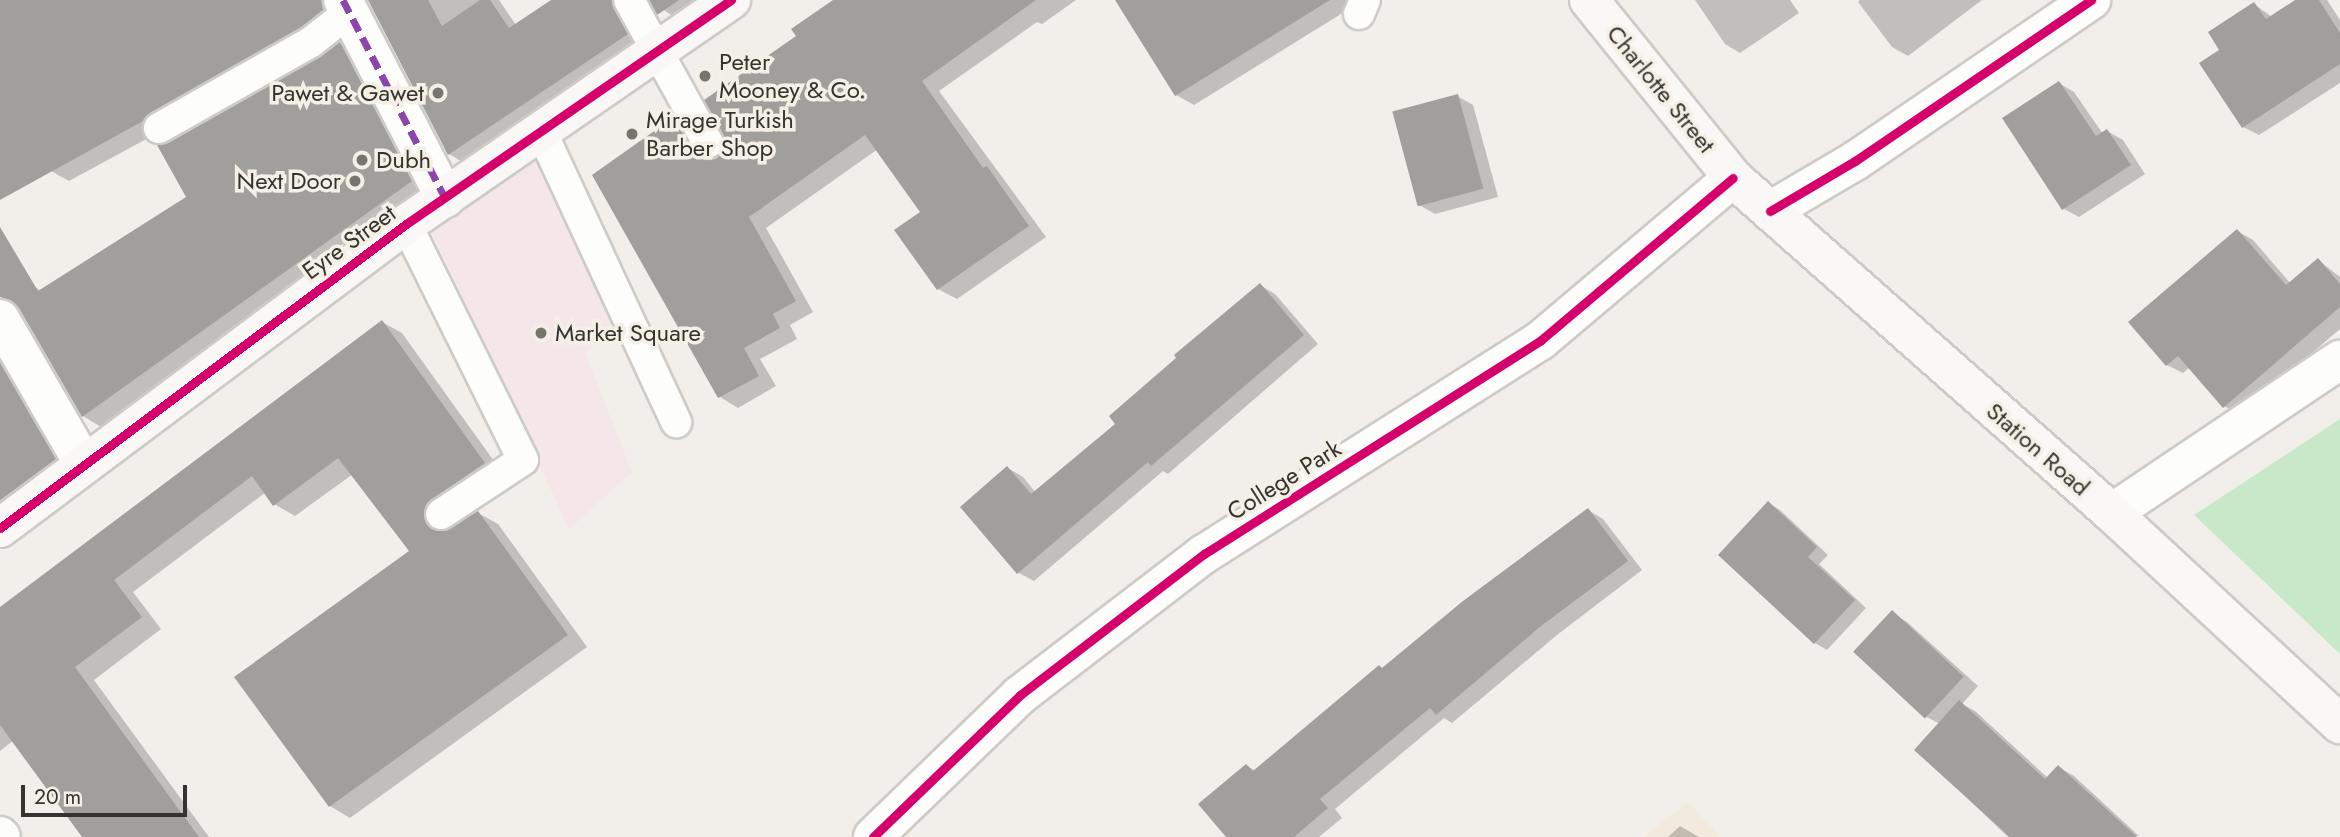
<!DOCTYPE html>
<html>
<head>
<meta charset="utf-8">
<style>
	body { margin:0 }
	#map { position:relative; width:2340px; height:837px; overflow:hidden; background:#f2efea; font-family:Jost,sans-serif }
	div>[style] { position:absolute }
	.commercial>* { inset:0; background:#f5e6ea }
	.education>* { inset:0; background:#f2eadc }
	.green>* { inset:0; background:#c8e8ca }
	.shadow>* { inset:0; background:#0003 }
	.building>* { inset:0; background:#a19f9b; transform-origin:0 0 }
	.roads { filter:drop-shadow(2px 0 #cdcbc7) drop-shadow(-2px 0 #cdcbc7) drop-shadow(0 2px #cdcbc7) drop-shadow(0 -2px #cdcbc7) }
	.lane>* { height:30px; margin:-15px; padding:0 15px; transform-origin:15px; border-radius:15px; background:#fdfdfc }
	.street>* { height:38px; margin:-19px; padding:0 19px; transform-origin:19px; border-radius:19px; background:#fdfdfc }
	.secondary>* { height:38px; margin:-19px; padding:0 19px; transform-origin:19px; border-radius:19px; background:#faf8f7 }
	.quiet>* { height:7px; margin-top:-3.5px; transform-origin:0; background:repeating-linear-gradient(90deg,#8e44ad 0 14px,transparent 0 21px) }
	.cycleway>* { height:9px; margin:-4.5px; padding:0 4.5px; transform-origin:4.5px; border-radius:4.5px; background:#d6006c }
	.dots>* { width:19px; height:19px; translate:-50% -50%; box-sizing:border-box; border:4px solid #f5f0e6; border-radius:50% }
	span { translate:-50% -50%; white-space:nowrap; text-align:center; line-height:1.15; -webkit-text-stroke:7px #f5f0e6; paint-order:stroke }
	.poi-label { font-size:24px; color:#35332f }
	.left { translate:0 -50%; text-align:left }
	.right { translate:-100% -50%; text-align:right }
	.street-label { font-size:24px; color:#35332f }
	.scale { position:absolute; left:21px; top:785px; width:166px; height:32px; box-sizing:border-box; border:4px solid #35332f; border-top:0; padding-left:9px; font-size:21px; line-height:24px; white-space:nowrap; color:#35332f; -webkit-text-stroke:5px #f5f0e6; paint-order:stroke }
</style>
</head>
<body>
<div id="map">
	<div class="commercial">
		<i style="clip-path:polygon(536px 137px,621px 313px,585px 353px,632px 472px,569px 529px,423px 212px)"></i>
	</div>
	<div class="education">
		<i style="clip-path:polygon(1688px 802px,1720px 837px,1644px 837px)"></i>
	</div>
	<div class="green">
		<i style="clip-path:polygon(2340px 419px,2340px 654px,2194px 515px)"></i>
	</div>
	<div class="shadow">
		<i style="clip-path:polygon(0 0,341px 0,338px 9px,161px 131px,69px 181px,51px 171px,0 82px)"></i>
		<i style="clip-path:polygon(370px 0,499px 0,516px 25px,554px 0,634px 0,644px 44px,466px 164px,449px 154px)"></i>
		<i style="clip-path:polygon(650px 0,694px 0,671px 15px)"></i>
		<i style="clip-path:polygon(836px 0,1076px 0,1042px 24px,1037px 22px,939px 91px,1046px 237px,957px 299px,938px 289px,897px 230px,922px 213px,878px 149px,766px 228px,813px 312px,790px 325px,797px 339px,760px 359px,776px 386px,738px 408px,720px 397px,674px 119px,692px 130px,711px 161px,718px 159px,798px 37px)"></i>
		<i style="clip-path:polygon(1117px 0,1354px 0,1357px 4px,1194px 105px,1176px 95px)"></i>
		<i style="clip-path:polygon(1695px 0,1790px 0,1799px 13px,1740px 53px,1725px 44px)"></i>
		<i style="clip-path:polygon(1860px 0,1982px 0,1908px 56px,1892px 47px,1858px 2px)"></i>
		<i style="clip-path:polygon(2298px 0,2327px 0,2340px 20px,2340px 83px,2259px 135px,2243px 127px,2221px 51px,2254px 4px,2272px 17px)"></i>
		<i style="clip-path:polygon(340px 44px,358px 54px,429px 192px,101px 427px,83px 416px,20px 307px,35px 287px,41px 291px,189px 197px,168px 145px,321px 59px)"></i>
		<i style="clip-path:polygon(2059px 83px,2074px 92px,2103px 134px,2107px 131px,2123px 140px,2145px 174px,2079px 217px,2064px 209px)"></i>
		<i style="clip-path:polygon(1457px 96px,1473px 105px,1498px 197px,1435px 214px,1419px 205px)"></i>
		<i style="clip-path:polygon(2237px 231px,2253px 240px,2291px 284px,2318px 260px,2340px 277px,2340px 329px,2240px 415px,2224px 406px,2190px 367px,2183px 373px,2167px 365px)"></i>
		<i style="clip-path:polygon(1260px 285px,1275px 294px,1318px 344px,1168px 474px,1163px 471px,1034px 581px,1019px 573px,1008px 468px,1023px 477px,1036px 493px,1117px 424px)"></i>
		<i style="clip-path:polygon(382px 322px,402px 333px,504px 475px,445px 519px,446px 532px,478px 513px,498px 524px,587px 647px,350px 818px,330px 806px,412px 551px,353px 474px,295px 516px,274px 504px,266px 492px,133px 592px,161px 629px,94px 680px,209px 837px,84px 837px,14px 740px,0 751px,0 609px)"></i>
		<i style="clip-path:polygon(0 344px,72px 470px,0 521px)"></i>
		<i style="clip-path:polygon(1768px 503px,1780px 510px,1828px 555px,1819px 564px,1866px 608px,1827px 650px,1815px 643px)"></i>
		<i style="clip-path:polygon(1588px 510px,1603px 519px,1642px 570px,1557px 635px,1452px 723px,1444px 718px,1335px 809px,1342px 818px,1319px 837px,1229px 837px,1247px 766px,1256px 771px)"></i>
		<i style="clip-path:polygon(1892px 613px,1907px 622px,1978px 686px,1962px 704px,1975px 711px,2048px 778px,2058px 767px,2074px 776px,2139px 836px,2008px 837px,1916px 749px,1940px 724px,1927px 717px)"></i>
		<i style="clip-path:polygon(1680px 826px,1699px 837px,1668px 837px)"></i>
	</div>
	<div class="building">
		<i style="clip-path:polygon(0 0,321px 0,323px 10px,301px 27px,150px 113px,143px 121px,0 200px)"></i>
		<i style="clip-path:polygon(368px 0,428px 0,442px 26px,480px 0,490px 0,509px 28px,551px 0,612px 0,628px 34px,448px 155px)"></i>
		<i style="clip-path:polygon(649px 0,679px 0,657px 15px)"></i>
		<i style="clip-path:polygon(833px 0,1036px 0,922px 81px,983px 168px,987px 166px,1029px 226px,937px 290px,894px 230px,920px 212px,865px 135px,749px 217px,796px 301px,773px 314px,780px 328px,744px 348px,759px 376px,718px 398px,592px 175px,674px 117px,698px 158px,708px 160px,717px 158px,725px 143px,704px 100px,796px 36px,791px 29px)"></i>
		<i style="clip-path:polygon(1115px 0,1330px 0,1175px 96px)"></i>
		<i style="clip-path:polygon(2295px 0,2319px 0,2340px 33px,2340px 64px,2242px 128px,2199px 63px,2219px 50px,2208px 32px,2254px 2px,2266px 19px)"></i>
		<i style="clip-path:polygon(340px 42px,412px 181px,82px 417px,19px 308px,10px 300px,0 297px,0 227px,38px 291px,186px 197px,157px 145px,168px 143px,320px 57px)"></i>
		<i style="clip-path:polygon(2059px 81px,2096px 136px,2107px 129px,2131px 165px,2062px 210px,2002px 118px)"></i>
		<i style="left:1458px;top:94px;width:98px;height:68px;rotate:75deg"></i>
		<i style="clip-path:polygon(2237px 229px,2286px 285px,2318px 258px,2340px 284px,2340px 307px,2223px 408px,2178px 356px,2166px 366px,2128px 322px)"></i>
		<i style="clip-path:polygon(1260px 283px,1304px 335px,1151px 466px,1148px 462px,1017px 574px,960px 507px,1007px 466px,1031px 494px,1115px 424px,1109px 416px,1176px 358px,1174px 355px)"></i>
		<i style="clip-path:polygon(382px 320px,485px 463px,431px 500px,425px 507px,426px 523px,433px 529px,443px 531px,478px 511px,568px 635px,329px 807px,234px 677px,409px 551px,338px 458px,273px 506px,252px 476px,114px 580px,142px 617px,75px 667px,199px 837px,82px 837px,0 725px,0 607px)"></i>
		<i style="clip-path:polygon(0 363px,56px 459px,0 500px)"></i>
		<i style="clip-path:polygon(1768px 501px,1817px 547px,1808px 557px,1855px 600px,1814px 644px,1718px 555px)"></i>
		<i style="clip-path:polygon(1588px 508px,1628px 561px,1541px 626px,1436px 715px,1430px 708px,1320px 799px,1328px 808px,1294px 837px,1226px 837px,1198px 804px,1246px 764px,1253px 771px,1379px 665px,1382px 668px,1463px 601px)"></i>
		<i style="left:1892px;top:610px;width:98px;height:57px;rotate:43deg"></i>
		<i style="clip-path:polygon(1959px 700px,2045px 779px,2058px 765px,2137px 837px,2010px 837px,1914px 750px)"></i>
	</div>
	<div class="roads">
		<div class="lane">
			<i style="left:629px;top:0;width:163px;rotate:61.1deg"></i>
			<i style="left:1359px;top:14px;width:15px;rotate:-67deg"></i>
			<i style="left:159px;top:128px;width:175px;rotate:-29.5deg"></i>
			<i style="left:311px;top:42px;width:48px;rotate:-38.3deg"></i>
			<i style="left:542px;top:133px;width:319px;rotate:65.1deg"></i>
			<i style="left:406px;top:224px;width:263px;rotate:63.6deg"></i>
			<i style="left:523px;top:460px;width:98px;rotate:146.6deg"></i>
		</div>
		<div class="street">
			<i style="left:343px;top:0;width:223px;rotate:62.7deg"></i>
			<i style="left:1770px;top:211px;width:99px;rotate:-30.5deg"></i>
			<i style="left:1855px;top:161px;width:286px;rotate:-34.3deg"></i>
			<i style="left:0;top:319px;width:166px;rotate:60deg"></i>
			<i style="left:2112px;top:513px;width:275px;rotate:-33.9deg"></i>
			<i style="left:0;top:836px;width:1px;rotate:45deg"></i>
			<i style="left:873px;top:837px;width:204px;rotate:-44deg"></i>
			<i style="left:1020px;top:695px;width:232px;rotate:-37.5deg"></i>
			<i style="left:1204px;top:554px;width:399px;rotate:-32.4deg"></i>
			<i style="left:1541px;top:340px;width:251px;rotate:-40.2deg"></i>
		</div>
		<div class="secondary">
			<i style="left:1589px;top:0;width:229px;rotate:51deg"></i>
			<i style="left:1733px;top:178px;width:506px;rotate:41.47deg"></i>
			<i style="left:2112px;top:513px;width:311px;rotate:42.8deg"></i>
			<i style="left:0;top:528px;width:507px;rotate:-36.82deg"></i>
			<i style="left:406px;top:224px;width:395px;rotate:-34.6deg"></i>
		</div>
	</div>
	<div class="quiet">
		<i style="left:343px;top:0;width:223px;rotate:62.7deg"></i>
	</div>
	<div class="cycleway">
		<i style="left:1770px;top:211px;width:99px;rotate:-30.5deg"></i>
		<i style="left:1855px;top:161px;width:286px;rotate:-34.3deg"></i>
		<i style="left:0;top:528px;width:507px;rotate:-36.82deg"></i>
		<i style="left:406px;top:224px;width:395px;rotate:-34.6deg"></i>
		<i style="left:873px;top:837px;width:204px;rotate:-44deg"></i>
		<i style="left:1020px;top:695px;width:232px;rotate:-37.5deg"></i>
		<i style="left:1204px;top:554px;width:399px;rotate:-32.4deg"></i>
		<i style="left:1541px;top:340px;width:251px;rotate:-40.2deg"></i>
	</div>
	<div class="dots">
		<i style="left:705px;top:76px;background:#777570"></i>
		<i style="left:438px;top:93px;background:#777570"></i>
		<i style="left:632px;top:134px;background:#777570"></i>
		<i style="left:362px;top:160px;background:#777570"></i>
		<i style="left:355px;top:181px;background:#777570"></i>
		<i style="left:541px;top:333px;background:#777570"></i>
	</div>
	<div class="poi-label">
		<span class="left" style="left:719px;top:76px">Peter<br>Mooney &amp; Co.</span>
		<span class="right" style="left:424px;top:93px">Pawet &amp; Gawet</span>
		<span class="left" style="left:646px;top:134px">Mirage Turkish<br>Barber Shop</span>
		<span class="left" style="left:376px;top:160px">Dubh</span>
		<span class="right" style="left:341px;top:181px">Next Door</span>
		<span class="left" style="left:555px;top:333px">Market Square</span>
	</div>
	<div class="street-label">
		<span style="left:1661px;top:89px;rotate:51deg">Charlotte Street</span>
		<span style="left:349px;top:242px;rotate:-36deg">Eyre Street</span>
		<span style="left:2038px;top:449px;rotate:41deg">Station Road</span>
		<span style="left:1284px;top:480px;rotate:-32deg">College Park</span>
	</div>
	<div class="scale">20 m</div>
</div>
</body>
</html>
